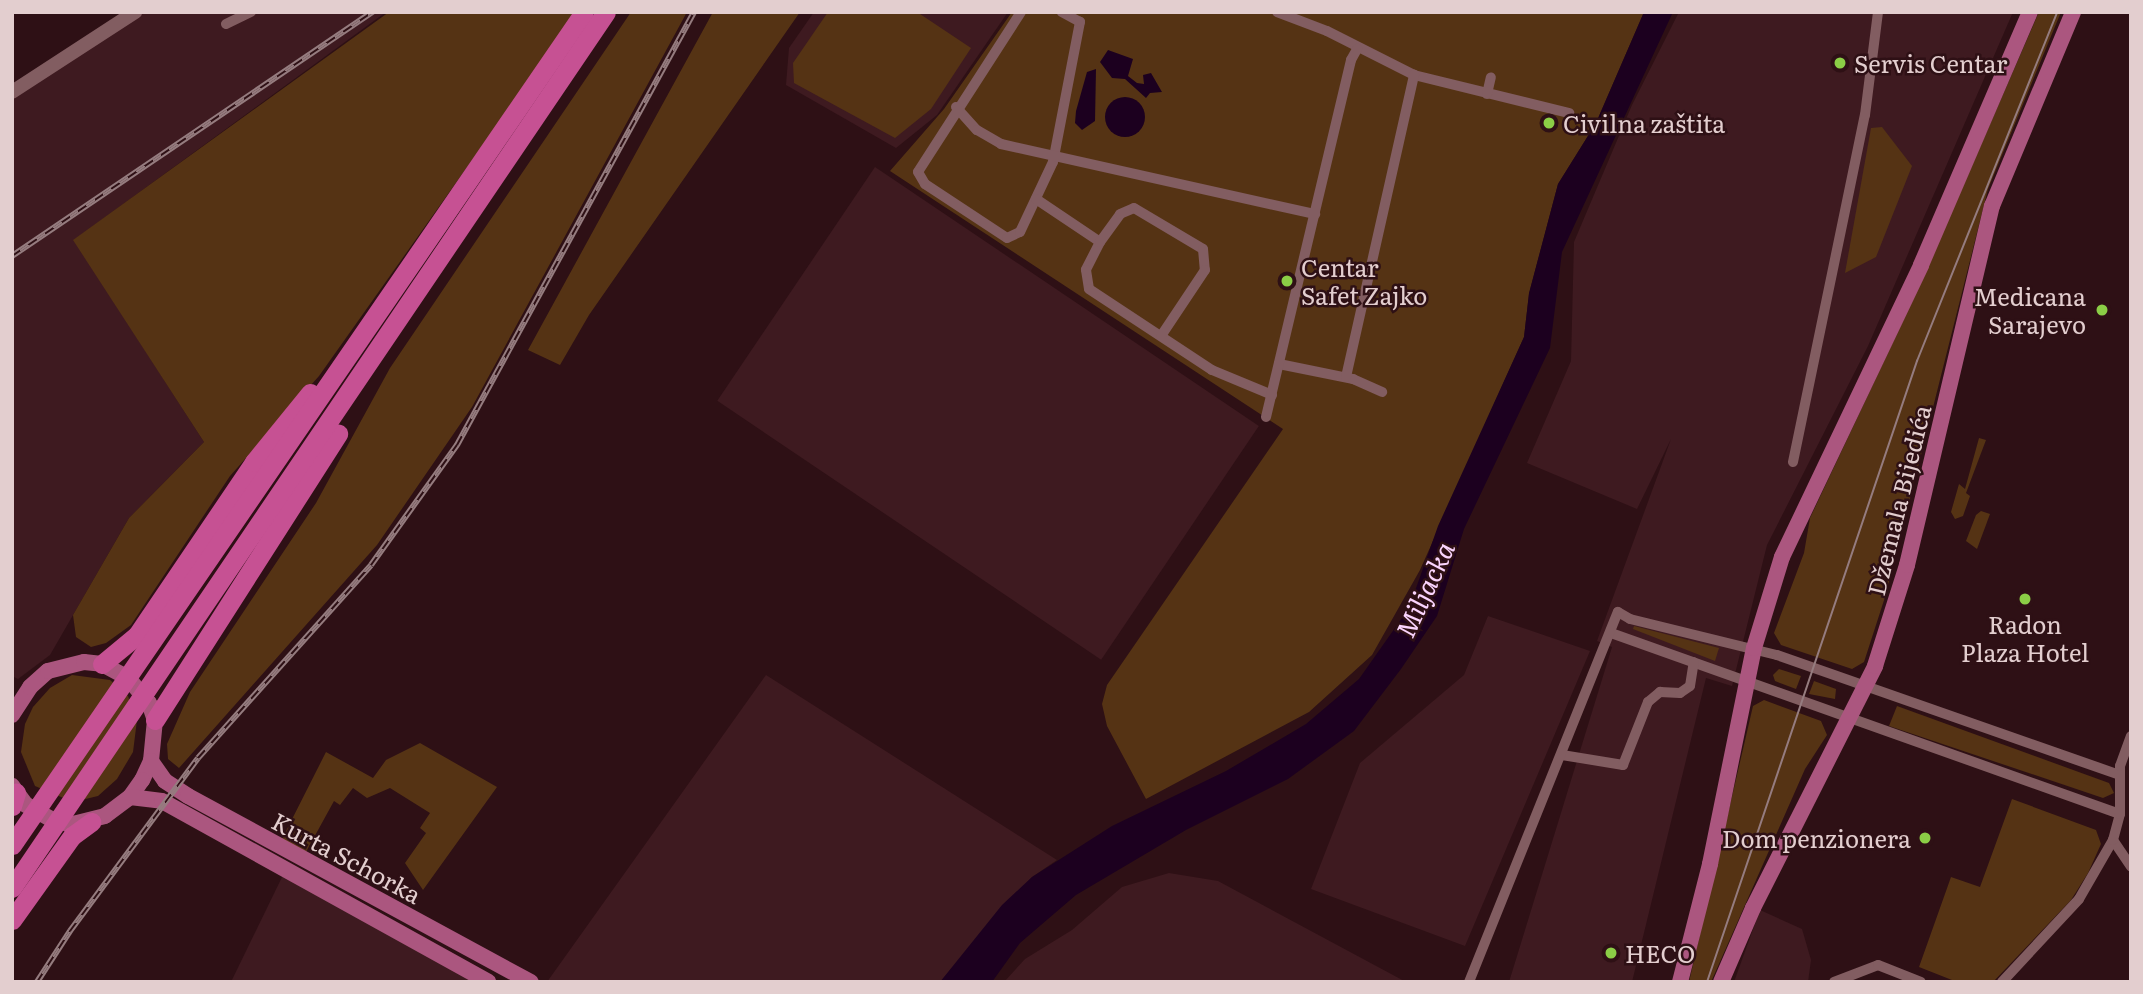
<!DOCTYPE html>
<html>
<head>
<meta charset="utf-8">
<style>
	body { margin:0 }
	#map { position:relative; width:2143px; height:994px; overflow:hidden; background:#2e1015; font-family:Literata,serif }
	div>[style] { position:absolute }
	.built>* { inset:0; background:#3e1a20; transform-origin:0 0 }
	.green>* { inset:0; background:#553314 }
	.water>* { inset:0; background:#1c001f }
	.round { border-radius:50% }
	.street>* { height:10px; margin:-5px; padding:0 5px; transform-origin:5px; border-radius:5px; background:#825d61 }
	.secondary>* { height:14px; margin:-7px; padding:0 7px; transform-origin:7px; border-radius:7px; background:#825d61 }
	.primary>* { height:16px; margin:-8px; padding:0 8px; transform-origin:8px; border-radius:8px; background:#ab567f }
	.highway>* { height:19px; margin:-9.5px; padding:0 9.5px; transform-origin:9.5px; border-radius:9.5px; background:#c65193 }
	.tram>* { height:2px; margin:-1px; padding:0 1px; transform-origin:1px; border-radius:1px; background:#957c7f }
	.rail>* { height:6px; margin-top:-3px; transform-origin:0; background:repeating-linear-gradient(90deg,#2e1015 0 10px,#957c7f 0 20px); box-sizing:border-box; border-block:2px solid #957c7f }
	.dots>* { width:19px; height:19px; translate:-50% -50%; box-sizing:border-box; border:4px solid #2e1015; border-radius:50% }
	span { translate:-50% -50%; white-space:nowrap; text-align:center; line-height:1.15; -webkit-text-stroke:5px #2e1015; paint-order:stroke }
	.poi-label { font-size:24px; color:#e3cecf }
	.left { translate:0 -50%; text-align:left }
	.right { translate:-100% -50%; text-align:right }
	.street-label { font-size:24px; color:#e3cecf }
	.water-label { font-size:26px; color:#fad4fd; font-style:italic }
	.frame { position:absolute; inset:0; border:14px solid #e3cecf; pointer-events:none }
</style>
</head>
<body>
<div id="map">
	<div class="built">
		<i style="clip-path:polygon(137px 12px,386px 12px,74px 240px,204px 442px,129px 518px,50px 655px,18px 679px,12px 676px,12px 91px)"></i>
		<i style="clip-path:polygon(814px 12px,1008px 12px,937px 115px,896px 148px,786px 85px,789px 48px)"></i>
		<i style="clip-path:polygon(1679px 12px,2013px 12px,1868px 346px,1767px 545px,1732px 686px,1706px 678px,1632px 982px,1509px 982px,1612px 647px,1597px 641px,1671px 439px,1637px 509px,1527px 463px,1571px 361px,1574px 242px,1632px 105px)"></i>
		<i style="left:875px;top:167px;width:463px;height:282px;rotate:34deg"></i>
		<i style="clip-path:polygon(1488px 616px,1590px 651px,1465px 946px,1311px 889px,1360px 763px,1464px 675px)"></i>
		<i style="clip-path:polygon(766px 675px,1057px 860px,1032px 877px,940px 982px,547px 982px)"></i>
		<i style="clip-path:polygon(285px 871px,488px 982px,231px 982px)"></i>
		<i style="clip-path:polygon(1169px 873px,1218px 881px,1406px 982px,1004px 982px,1025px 959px,1072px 930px,1122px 887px)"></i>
		<i style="clip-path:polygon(1760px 910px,1802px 929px,1811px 960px,1808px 982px,1734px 982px)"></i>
	</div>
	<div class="green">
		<i style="clip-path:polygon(389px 12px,577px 12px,319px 376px,230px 476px,131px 625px,106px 643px,91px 647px,76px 637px,73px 615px,129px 518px,204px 442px,73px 240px)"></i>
		<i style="clip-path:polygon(631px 12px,687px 12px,472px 407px,377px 545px,179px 768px,168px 759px,167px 744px,190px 692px,316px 503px,390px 368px)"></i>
		<i style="clip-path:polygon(713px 12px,800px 12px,589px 315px,560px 365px,528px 350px)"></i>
		<i style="clip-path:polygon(828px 12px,917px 12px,971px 48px,931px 109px,895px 138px,794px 83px,793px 63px)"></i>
		<i style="clip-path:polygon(1012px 12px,1644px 12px,1596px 123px,1558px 184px,1529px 294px,1524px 337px,1420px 570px,1372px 655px,1309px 712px,1146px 799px,1107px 726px,1102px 704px,1107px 685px,1283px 429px,890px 171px,944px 109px)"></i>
		<i style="clip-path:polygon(2039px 12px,2061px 12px,1988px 189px,1886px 594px,1864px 662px,1852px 669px,1781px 645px,1774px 633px,1804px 553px,1810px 518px,1919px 287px)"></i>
		<i style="clip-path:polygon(1882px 127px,1912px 166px,1876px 257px,1845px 273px,1871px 128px)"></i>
		<i style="clip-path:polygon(1979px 438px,1986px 440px,1966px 493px,1970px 496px,1963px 516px,1955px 519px,1951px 512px,1959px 484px,1965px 489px)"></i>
		<i style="clip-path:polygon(1981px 511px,1990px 514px,1977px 549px,1966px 541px,1976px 515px)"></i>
		<i style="clip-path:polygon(1634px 626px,1719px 648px,1715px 661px,1633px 629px)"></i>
		<i style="clip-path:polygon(1779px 669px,1801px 676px,1796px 689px,1775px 681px,1773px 675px)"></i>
		<i style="clip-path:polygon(72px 675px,110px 680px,128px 696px,137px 720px,133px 752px,117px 779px,98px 796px,73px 802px,35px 786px,21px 752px,25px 724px,33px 707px,50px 688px)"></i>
		<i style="clip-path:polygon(1814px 681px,1836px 689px,1835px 699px,1809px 694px)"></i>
		<i style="clip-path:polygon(1764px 700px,1821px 721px,1827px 735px,1805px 769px,1711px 982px,1689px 982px,1753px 706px)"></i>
		<i style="clip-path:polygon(1897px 706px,2109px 783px,2114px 793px,2103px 798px,1889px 726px)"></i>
		<i style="clip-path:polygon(420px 743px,497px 787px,423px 890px,405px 863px,426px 833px,420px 828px,430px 813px,390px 788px,367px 798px,353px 788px,340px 805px,334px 801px,306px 852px,282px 839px,326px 752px,373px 778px,386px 760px)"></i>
		<i style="clip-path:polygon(2012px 799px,2096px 830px,2101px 844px,2088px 873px,2071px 900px,1993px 982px,1957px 982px,1919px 967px,1951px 877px,1980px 887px)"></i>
	</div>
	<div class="water">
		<i style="clip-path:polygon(1644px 12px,1673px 12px,1562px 252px,1550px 348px,1464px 529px,1437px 616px,1401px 669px,1354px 731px,1288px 779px,1186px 830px,1076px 895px,1020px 943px,992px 982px,940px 982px,1002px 905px,1032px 877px,1112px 826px,1226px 771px,1306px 724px,1359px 679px,1409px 608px,1438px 526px,1524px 337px,1529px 293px,1558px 184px,1596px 123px)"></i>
		<i style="clip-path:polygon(1108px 50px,1133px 59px,1128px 76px,1137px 83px,1144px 84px,1143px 75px,1151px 73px,1162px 92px,1150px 93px,1146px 98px,1125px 79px,1112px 78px,1100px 62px)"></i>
		<i style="clip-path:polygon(1096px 69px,1095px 121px,1082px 130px,1075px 123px,1076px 111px,1087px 72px)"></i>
		<i class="round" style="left:1105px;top:97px;width:40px;height:40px"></i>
	</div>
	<div class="street">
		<i style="left:1021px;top:12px;width:190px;rotate:122.8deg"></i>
		<i style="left:918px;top:172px;width:14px;rotate:60deg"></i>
		<i style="left:925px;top:184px;width:98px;rotate:33.4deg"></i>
		<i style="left:1007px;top:238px;width:14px;rotate:-25deg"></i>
		<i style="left:1020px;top:232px;width:77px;rotate:-64.8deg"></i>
		<i style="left:1053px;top:162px;width:143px;rotate:-79.1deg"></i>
		<i style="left:1080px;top:22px;width:21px;rotate:-151deg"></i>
		<i style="left:1277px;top:12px;width:53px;rotate:20.8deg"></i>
		<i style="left:1327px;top:31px;width:97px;rotate:26.8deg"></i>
		<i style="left:1414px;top:75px;width:160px;rotate:13.8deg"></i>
		<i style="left:226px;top:24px;width:28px;rotate:-26deg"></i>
		<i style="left:1487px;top:94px;width:17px;rotate:-77deg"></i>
		<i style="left:956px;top:107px;width:31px;rotate:48deg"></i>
		<i style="left:977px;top:130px;width:28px;rotate:30deg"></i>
		<i style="left:1001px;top:144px;width:322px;rotate:12.6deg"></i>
		<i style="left:1036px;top:199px;width:77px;rotate:33.9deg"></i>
		<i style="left:1100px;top:242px;width:31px;rotate:117deg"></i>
		<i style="left:1086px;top:270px;width:19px;rotate:81deg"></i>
		<i style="left:1089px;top:289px;width:147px;rotate:33.4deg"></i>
		<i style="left:1212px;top:370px;width:65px;rotate:22.6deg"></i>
		<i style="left:1100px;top:242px;width:34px;rotate:-54deg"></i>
		<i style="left:1120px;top:214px;width:15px;rotate:-23deg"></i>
		<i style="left:1134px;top:208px;width:80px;rotate:30.7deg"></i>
		<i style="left:1203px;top:249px;width:21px;rotate:85deg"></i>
		<i style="left:1205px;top:270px;width:79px;rotate:123.7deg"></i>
		<i style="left:1279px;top:364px;width:76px;rotate:11.5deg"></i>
		<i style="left:1353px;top:379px;width:32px;rotate:24deg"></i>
		<i style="left:1346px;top:377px;width:310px;rotate:-77.3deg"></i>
		<i style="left:1266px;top:417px;width:367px;rotate:-76.6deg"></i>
		<i style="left:1351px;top:60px;width:13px;rotate:-61deg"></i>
		<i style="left:1793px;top:462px;width:354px;rotate:-78.3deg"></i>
		<i style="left:1865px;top:115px;width:104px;rotate:-82.8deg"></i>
		<i style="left:1611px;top:633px;width:540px;rotate:19.58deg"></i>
		<i style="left:1562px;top:755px;width:62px;rotate:9.3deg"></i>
		<i style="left:1623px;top:765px;width:68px;rotate:-68.4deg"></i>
		<i style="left:1648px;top:702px;width:16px;rotate:-40deg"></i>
		<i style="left:1660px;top:692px;width:20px;rotate:3deg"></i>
		<i style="left:1680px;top:693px;width:12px;rotate:-35deg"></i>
		<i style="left:1690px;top:686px;width:24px;rotate:-81deg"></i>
		<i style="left:2113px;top:840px;width:32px;rotate:56deg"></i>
		<i style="left:1469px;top:982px;width:399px;rotate:-68.1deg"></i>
		<i style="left:1618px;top:612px;width:14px;rotate:30deg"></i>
		<i style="left:1630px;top:619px;width:151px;rotate:13.8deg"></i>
		<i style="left:1777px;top:655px;width:362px;rotate:19.3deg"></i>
		<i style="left:1834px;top:982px;width:47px;rotate:-21.1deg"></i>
		<i style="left:1878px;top:965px;width:46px;rotate:21.6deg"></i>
		<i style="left:2002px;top:982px;width:113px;rotate:-47.1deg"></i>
		<i style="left:2079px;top:899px;width:68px;rotate:-60deg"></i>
		<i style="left:2113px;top:840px;width:27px;rotate:-75deg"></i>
		<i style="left:2120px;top:814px;width:48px;rotate:-90deg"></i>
		<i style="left:2120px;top:766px;width:32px;rotate:-70deg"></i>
	</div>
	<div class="secondary">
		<i style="left:12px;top:92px;width:147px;rotate:-33deg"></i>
	</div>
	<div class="primary">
		<i style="left:12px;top:715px;width:33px;rotate:-57deg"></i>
		<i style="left:30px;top:687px;width:24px;rotate:-42deg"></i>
		<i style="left:48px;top:671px;width:37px;rotate:-14deg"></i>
		<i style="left:84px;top:662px;width:18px;rotate:6deg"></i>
		<i style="left:102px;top:664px;width:30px;rotate:28deg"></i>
		<i style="left:128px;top:678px;width:33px;rotate:50deg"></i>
		<i style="left:149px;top:703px;width:18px;rotate:71deg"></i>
		<i style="left:155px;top:720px;width:41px;rotate:95.6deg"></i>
		<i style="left:151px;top:761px;width:21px;rotate:115deg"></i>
		<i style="left:142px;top:780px;width:21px;rotate:125deg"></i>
		<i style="left:130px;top:797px;width:31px;rotate:143deg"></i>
		<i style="left:105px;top:816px;width:32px;rotate:166deg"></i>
		<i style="left:74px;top:824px;width:18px;rotate:-174deg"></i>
		<i style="left:56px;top:822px;width:34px;rotate:-150deg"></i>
		<i style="left:26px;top:805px;width:24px;rotate:-126deg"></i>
		<i style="left:151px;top:761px;width:24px;rotate:55deg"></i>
		<i style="left:165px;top:781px;width:27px;rotate:33deg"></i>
		<i style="left:188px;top:796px;width:390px;rotate:28.5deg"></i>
		<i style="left:130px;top:797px;width:32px;rotate:7deg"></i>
		<i style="left:162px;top:801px;width:373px;rotate:29deg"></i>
		<i style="left:1680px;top:982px;width:122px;rotate:-75.7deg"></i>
		<i style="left:1710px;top:864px;width:220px;rotate:-78.5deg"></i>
		<i style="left:1754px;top:648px;width:95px;rotate:-72.9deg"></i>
		<i style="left:1782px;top:557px;width:323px;rotate:-64.5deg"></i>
		<i style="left:1921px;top:265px;width:275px;rotate:-66.7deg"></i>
		<i style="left:1721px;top:982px;width:81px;rotate:-66.6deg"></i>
		<i style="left:1753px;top:908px;width:271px;rotate:-63.2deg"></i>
		<i style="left:1875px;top:666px;width:106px;rotate:-72.4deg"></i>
		<i style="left:1907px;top:565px;width:369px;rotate:-76.7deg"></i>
		<i style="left:1992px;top:206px;width:210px;rotate:-67.3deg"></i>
	</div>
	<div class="highway">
		<i style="left:102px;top:664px;width:45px;rotate:-39.6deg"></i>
		<i style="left:137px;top:635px;width:209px;rotate:-55.9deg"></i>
		<i style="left:254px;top:462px;width:89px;rotate:-50.9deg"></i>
		<i style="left:155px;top:720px;width:340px;rotate:-57.4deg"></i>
		<i style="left:12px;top:806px;width:14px;rotate:-73deg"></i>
		<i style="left:12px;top:845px;width:1010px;rotate:-55.52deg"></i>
		<i style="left:12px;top:888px;width:1058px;rotate:-55.86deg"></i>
		<i style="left:12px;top:920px;width:103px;rotate:-54.5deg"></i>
		<i style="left:72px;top:836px;width:24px;rotate:-36deg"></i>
	</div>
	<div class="tram">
		<i style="left:1707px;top:982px;width:656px;rotate:-71.32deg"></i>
		<i style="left:1917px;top:361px;width:376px;rotate:-68.1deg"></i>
	</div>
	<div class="rail">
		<i style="left:12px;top:256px;width:436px;rotate:-34.1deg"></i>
		<i style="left:37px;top:982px;width:61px;rotate:-57.1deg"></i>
		<i style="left:70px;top:931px;width:215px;rotate:-53.5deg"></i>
		<i style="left:198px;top:758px;width:259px;rotate:-48.1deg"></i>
		<i style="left:371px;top:565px;width:148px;rotate:-54.4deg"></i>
		<i style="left:457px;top:445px;width:494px;rotate:-61.3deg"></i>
	</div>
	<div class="dots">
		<i style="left:1840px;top:63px;background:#8bce46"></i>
		<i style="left:1549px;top:123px;background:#8bce46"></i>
		<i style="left:1287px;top:281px;background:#8bce46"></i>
		<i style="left:2102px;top:310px;background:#8bce46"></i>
		<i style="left:2025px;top:599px;background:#8bce46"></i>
		<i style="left:1925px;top:838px;background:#8bce46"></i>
		<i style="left:1611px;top:953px;background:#8bce46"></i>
	</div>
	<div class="poi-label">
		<span class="left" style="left:1854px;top:63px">Servis Centar</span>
		<span class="left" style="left:1563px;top:123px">Civilna zaštita</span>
		<span class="left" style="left:1301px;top:281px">Centar<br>Safet Zajko</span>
		<span class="right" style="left:2086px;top:310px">Medicana<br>Sarajevo</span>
		<span style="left:2025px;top:638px">Radon<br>Plaza Hotel</span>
		<span class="right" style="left:1911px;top:838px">Dom penzionera</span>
		<span class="left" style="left:1625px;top:953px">HECO</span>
	</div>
	<div class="street-label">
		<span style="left:1898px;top:500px;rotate:-76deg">Džemala Bijedića</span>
		<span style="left:347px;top:857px;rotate:28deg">Kurta Schorka</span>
	</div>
	<div class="water-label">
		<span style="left:1424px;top:589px;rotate:-65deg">Miljacka</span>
	</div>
	<div class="frame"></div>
</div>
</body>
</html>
